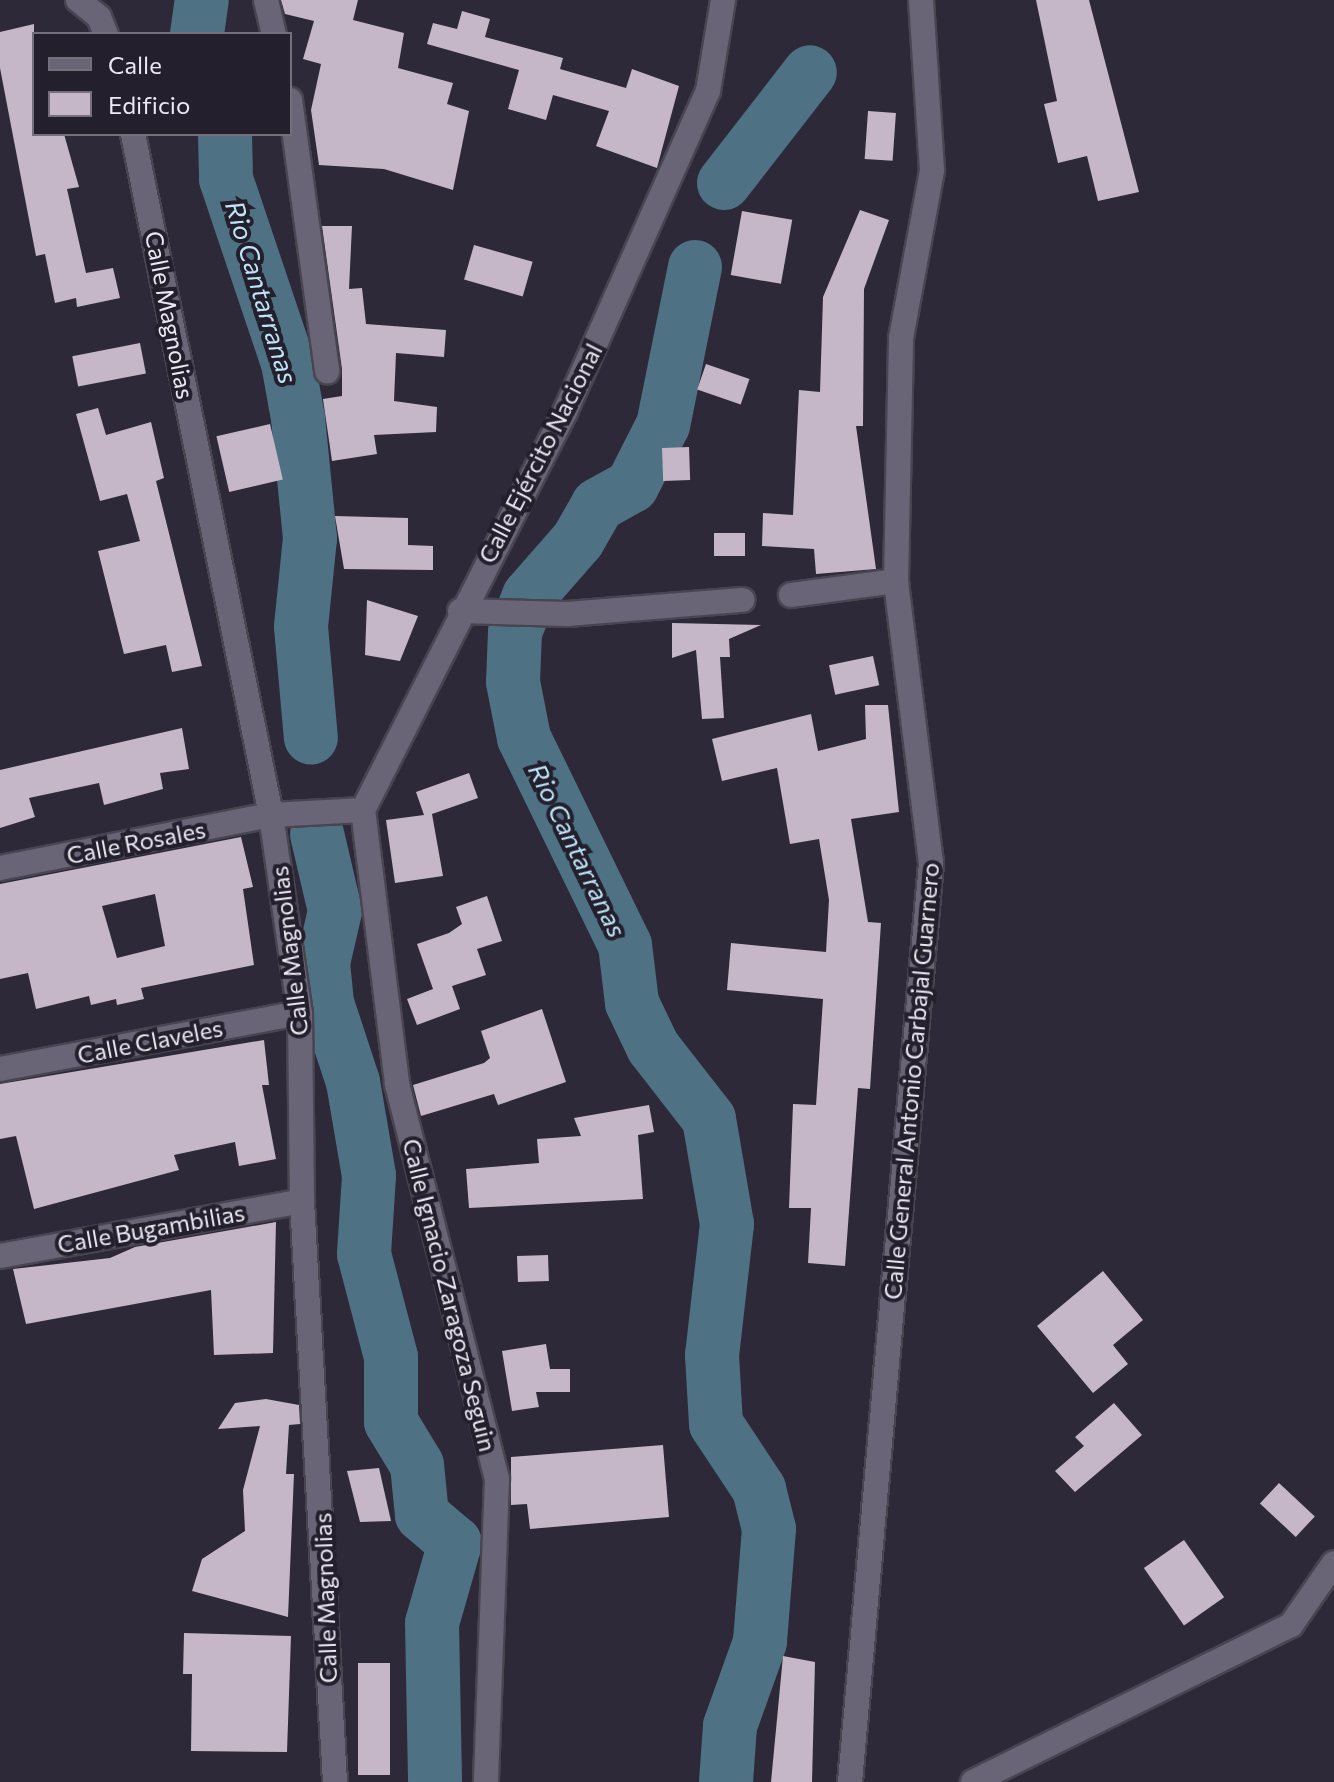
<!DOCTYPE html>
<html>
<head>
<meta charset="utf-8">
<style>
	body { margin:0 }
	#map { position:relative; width:1334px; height:1782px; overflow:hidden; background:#2d2938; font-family:Commissioner,sans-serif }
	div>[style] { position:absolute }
	.river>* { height:54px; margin:-27px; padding:0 27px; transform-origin:27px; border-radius:27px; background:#4e7183 }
	.building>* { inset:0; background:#c5b7c8; transform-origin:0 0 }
	.roads { filter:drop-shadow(2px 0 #484551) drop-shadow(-2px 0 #484551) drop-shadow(0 2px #484551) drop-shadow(0 -2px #484551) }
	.street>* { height:24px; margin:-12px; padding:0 12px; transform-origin:12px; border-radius:12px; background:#6a6576 }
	span { translate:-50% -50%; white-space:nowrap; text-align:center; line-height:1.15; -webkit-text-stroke:8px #231f2d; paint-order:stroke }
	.street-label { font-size:24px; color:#eae8f1 }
	.water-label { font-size:26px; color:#bee4f7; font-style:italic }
	.legend { position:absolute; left:32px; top:32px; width:260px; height:104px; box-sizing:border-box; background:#231f2d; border:2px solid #736f7b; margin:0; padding:10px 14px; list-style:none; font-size:24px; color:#eae8f1 }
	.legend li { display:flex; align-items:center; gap:16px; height:40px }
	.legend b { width:40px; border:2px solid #736f7b }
</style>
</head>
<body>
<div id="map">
	<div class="river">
		<i style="left:197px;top:34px;width:34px;rotate:-82deg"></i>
		<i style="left:225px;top:134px;width:45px;rotate:88.7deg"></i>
		<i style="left:226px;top:179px;width:194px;rotate:71.4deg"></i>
		<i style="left:288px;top:363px;width:56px;rotate:79.7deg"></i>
		<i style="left:298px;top:418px;width:121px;rotate:84.3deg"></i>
		<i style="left:310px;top:538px;width:89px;rotate:95.8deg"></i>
		<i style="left:301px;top:627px;width:111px;rotate:84.9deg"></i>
		<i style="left:724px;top:183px;width:140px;rotate:-52.2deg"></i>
		<i style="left:695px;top:267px;width:161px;rotate:101.4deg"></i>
		<i style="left:663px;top:425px;width:68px;rotate:116.9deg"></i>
		<i style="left:632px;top:486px;width:39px;rotate:151deg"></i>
		<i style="left:598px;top:505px;width:40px;rotate:119.7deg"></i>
		<i style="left:578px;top:540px;width:74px;rotate:131.2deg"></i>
		<i style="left:529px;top:596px;width:39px;rotate:111deg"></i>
		<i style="left:515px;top:632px;width:50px;rotate:92.3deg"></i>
		<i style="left:513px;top:682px;width:57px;rotate:78.9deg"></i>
		<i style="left:524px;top:738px;width:230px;rotate:64deg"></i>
		<i style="left:625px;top:945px;width:58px;rotate:83.1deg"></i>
		<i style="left:632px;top:1003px;width:49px;rotate:64.5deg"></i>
		<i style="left:653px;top:1047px;width:91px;rotate:52.1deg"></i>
		<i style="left:709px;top:1119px;width:107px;rotate:80.3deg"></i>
		<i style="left:727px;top:1224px;width:132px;rotate:96.5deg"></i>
		<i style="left:712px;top:1355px;width:69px;rotate:86.7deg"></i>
		<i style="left:716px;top:1424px;width:78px;rotate:56.5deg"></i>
		<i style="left:759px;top:1489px;width:41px;rotate:76deg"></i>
		<i style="left:769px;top:1529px;width:113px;rotate:94.6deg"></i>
		<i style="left:760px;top:1642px;width:89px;rotate:109.7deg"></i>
		<i style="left:730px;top:1726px;width:56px;rotate:94.1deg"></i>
		<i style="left:317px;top:834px;width:79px;rotate:76.8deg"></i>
		<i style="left:335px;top:911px;width:53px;rotate:103deg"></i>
		<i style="left:323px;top:963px;width:40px;rotate:84.3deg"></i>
		<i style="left:327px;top:1003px;width:83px;rotate:71.8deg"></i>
		<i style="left:353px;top:1082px;width:95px;rotate:80.3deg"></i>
		<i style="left:369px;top:1176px;width:78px;rotate:93.7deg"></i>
		<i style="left:364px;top:1254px;width:106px;rotate:75.3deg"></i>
		<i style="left:391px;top:1357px;width:65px;rotate:90deg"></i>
		<i style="left:391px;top:1422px;width:50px;rotate:58.8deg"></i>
		<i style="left:417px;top:1465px;width:50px;rotate:84.3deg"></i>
		<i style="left:422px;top:1515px;width:43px;rotate:40.3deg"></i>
		<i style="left:455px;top:1543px;width:83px;rotate:106deg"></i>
		<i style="left:432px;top:1623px;width:159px;rotate:88.9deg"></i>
	</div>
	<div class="building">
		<i style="clip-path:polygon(281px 0,358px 0,353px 20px,404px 33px,398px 68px,453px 83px,447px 104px,469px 111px,453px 190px,384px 169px,319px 165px,311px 110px,321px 64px,303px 59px,314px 21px,285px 14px)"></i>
		<i style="clip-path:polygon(1036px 0,1089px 0,1139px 192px,1098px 201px,1087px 156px,1058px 163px,1044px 104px,1057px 101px)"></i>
		<i style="clip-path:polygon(462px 11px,490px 19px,485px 37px,563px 58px,560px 69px,626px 88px,632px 69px,679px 86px,657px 168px,596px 146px,609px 111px,553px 95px,546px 120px,508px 109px,519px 70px,427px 44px,433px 23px,457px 29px)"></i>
		<i style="clip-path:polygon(34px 24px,34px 134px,64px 134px,79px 187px,67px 189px,86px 273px,113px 268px,120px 298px,77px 307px,76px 298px,55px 303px,45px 254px,36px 256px,0 68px,0 32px)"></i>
		<i style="left:868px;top:111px;width:28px;height:48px;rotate:4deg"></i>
		<i style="clip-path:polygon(860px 210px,889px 220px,864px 289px,863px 426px,856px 426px,876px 569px,816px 574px,814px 549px,762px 546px,763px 513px,793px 515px,799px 390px,820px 392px,823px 297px)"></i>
		<i style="left:742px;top:211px;width:51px;height:65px;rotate:10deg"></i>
		<i style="clip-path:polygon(322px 226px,352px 226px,349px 289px,362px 288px,366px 324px,446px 330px,444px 357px,396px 353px,394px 401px,437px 407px,436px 432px,374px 435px,377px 454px,332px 461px,323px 399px,342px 396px,342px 369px)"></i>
		<i style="left:474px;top:245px;width:61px;height:36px;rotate:16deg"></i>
		<i style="left:140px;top:343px;width:31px;height:69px;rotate:79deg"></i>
		<i style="left:706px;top:364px;width:46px;height:27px;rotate:19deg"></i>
		<i style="clip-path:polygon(98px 408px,106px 435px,151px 422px,164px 478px,156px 481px,202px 666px,172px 672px,166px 645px,124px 654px,98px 551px,140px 541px,127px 494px,100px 501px,76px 414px)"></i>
		<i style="left:270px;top:424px;width:57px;height:55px;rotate:77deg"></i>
		<i style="left:689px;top:447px;width:33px;height:27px;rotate:88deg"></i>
		<i style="clip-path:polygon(335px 516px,408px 518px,408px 545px,433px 546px,433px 570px,344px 569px)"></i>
		<i style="left:714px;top:533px;width:31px;height:23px"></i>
		<i style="clip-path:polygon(367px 600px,418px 616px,400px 661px,365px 655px)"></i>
		<i style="clip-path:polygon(672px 623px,761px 625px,729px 639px,730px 657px,720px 657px,724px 718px,702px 719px,696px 650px,672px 658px)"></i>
		<i style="left:873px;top:656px;width:30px;height:45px;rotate:78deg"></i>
		<i style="clip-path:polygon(865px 705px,888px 705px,899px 812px,851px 819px,868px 922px,881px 923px,870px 1089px,858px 1088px,845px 1266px,808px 1263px,811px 1208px,789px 1208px,793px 1104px,816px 1105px,823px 999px,727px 990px,731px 943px,826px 952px,829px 900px,819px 839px,790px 844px,777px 768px,722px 781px,712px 739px,811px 714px,818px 751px,866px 739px)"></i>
		<i style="clip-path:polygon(182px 728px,189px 769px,160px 773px,163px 789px,104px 805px,99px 783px,29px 798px,35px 817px,0 828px,0 770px)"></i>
		<i style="clip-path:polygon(469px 773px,478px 798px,432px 814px,443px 876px,395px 883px,386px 820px,424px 815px,416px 792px)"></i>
		<i style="clip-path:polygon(evenodd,241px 837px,253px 887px,243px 889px,254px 965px,141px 988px,144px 999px,117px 1005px,116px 999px,91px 1005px,89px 996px,36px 1009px,28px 973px,0 979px,0 884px,241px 837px,155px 894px,165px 946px,117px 958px,102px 906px,155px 894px)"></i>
		<i style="clip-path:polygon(487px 896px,502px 941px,477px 949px,486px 975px,452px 986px,460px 1009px,417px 1025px,407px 999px,433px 989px,417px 944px,449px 933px,462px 924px,456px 907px)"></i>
		<i style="clip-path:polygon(542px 1009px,566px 1082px,498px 1105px,494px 1094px,421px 1116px,413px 1085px,484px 1063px,490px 1058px,481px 1031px)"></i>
		<i style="clip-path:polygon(264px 1040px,269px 1085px,262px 1085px,276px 1159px,239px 1166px,235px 1142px,174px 1155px,179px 1170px,34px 1209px,16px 1136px,0 1139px,0 1084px)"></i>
		<i style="clip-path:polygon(649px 1105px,654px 1132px,638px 1135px,643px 1199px,469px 1208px,466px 1169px,539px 1163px,537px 1139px,581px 1136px,574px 1118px)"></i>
		<i style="clip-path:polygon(276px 1222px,273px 1353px,214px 1355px,211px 1290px,26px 1324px,13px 1269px,110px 1258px,135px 1247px)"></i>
		<i style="left:548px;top:1255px;width:26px;height:31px;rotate:88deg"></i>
		<i style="clip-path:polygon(1103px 1271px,1143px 1320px,1113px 1345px,1128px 1364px,1093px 1393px,1037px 1326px)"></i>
		<i style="clip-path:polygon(546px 1344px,550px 1369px,570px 1369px,570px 1392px,536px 1392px,539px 1407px,512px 1411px,502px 1351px)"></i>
		<i style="clip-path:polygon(266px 1399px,299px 1405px,300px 1424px,289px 1425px,286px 1474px,294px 1474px,288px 1617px,192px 1591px,202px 1559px,245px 1531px,243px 1490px,260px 1426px,218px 1429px,235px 1403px)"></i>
		<i style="clip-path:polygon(1114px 1403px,1142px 1435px,1075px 1492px,1055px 1471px,1084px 1446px,1075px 1437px)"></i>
		<i style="clip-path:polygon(663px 1445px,669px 1517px,530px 1529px,527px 1504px,511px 1505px,511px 1457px)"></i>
		<i style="clip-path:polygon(379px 1468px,391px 1521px,360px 1522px,347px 1471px)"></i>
		<i style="left:1279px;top:1483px;width:49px;height:28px;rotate:43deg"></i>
		<i style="left:1184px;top:1540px;width:70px;height:49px;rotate:55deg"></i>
		<i style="clip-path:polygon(184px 1633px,291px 1636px,287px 1752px,191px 1751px,192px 1674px,183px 1674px)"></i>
		<i style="clip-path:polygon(783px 1656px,815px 1662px,812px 1782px,771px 1782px)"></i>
		<i style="left:390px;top:1663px;width:112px;height:32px;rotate:90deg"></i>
	</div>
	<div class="roads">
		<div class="street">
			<i style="left:78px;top:0;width:27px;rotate:39deg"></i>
			<i style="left:99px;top:17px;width:18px;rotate:68deg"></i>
			<i style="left:266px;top:0;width:35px;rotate:77deg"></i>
			<i style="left:290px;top:100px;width:274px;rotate:82.2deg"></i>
			<i style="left:133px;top:134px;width:695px;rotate:78.54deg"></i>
			<i style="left:271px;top:815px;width:200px;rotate:81.7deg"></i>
			<i style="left:300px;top:1013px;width:188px;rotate:89.4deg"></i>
			<i style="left:302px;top:1201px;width:582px;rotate:86.75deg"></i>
			<i style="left:791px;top:595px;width:106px;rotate:-7.6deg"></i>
			<i style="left:460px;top:611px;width:107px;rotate:1.6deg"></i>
			<i style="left:567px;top:614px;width:176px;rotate:-4.6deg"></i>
			<i style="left:363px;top:810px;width:276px;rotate:82.9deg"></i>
			<i style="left:397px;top:1084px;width:407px;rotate:75.8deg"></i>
			<i style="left:497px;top:1479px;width:303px;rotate:92.1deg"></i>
			<i style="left:0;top:868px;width:276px;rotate:-11.1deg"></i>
			<i style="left:271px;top:815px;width:92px;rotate:-3.1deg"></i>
			<i style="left:363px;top:810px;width:446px;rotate:-63.1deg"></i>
			<i style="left:565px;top:412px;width:351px;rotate:-66deg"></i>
			<i style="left:708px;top:91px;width:92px;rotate:-80.6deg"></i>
			<i style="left:0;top:1069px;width:305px;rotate:-10.6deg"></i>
			<i style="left:0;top:1256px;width:307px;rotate:-10.3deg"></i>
			<i style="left:850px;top:1782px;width:923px;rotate:-84.96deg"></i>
			<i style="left:931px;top:863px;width:284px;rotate:-97.1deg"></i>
			<i style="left:896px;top:581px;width:243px;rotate:-88.8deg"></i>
			<i style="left:901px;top:338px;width:171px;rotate:-79.5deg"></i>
			<i style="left:932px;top:170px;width:170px;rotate:-93.7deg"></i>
			<i style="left:973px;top:1782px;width:355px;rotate:-26.3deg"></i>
			<i style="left:1291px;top:1625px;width:75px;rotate:-55.3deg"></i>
		</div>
	</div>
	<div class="street-label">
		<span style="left:170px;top:315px;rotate:79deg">Calle Magnolias</span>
		<span style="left:540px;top:453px;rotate:-63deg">Calle Ejército Nacional</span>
		<span style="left:136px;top:842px;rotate:-11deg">Calle Rosales</span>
		<span style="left:289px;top:951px;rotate:-97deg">Calle Magnolias</span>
		<span style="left:150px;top:1041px;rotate:-11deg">Calle Claveles</span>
		<span style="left:911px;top:1081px;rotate:-85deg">Calle General Antonio Carbajal Guarnero</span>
		<span style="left:151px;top:1228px;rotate:-10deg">Calle Bugambilias</span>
		<span style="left:450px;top:1295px;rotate:76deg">Calle Ignacio Zaragoza Seguin</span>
		<span style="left:325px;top:1598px;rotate:-92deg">Calle Magnolias</span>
	</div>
	<div class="water-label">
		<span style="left:262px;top:292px;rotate:73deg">Rio Cantarranas</span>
		<span style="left:578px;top:850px;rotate:64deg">Rio Cantarranas</span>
	</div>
	<ul class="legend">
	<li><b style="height:10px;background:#6a6576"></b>Calle</li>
	<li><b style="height:22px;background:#c5b7c8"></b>Edificio</li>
	</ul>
</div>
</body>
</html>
